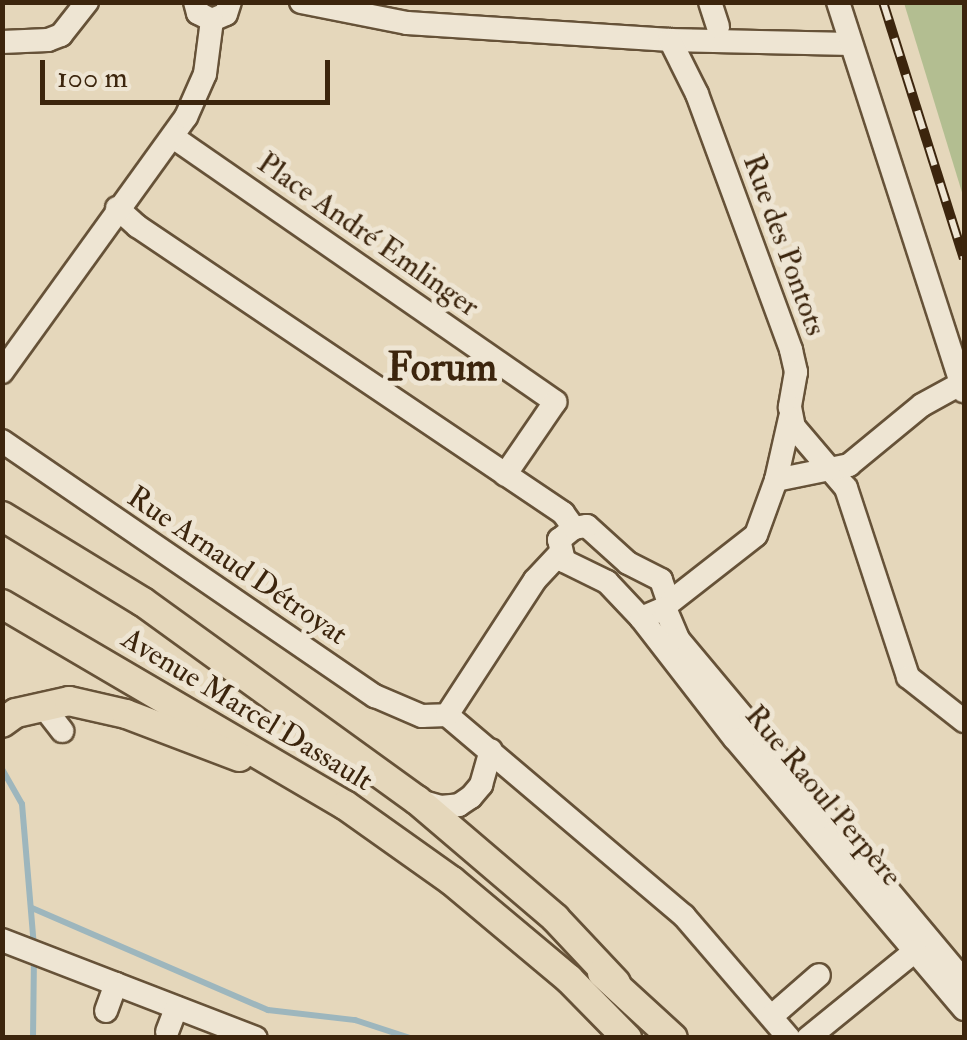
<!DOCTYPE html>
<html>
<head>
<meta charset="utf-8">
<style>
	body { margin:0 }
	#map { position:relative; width:967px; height:1040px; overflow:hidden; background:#e5d7bb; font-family:"IM FELL Double Pica",serif }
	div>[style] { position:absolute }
	.green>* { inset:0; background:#b3be91 }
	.stream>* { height:6px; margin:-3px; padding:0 3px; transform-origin:3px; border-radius:3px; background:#9db6bd }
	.roads { filter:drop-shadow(2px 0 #665238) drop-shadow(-2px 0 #665238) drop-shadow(0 2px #665238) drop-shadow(0 -2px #665238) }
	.minor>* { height:22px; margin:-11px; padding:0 11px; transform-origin:11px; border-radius:11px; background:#eee5d3 }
	.major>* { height:28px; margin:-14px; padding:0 14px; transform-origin:14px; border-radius:14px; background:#e5d7bb }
	.rail>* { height:10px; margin-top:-5px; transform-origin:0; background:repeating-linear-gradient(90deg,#eee5d3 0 19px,#3c250d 0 38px); box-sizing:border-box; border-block:2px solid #3c250d }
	span { translate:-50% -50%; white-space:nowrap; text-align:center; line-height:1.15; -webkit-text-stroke:10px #eee5d3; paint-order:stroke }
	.street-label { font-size:30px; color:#3c250d }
	.district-label { font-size:40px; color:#3c250d; font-weight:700 }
	.frame { position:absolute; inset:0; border:5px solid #3c250d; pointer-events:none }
	.scale { position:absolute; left:40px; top:60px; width:290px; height:45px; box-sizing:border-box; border:5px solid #3c250d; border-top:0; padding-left:12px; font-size:30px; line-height:35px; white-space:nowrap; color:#3c250d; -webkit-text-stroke:8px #eee5d3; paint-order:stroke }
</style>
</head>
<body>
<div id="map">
	<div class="green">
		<i style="clip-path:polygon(904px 3px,964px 3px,964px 199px)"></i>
	</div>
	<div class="stream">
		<i style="left:2px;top:769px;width:40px;rotate:60.3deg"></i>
		<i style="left:22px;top:804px;width:143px;rotate:85.2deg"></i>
		<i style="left:32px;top:908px;width:257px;rotate:23.4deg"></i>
		<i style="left:268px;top:1010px;width:88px;rotate:6.6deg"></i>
		<i style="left:355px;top:1020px;width:58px;rotate:18.1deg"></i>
		<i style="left:33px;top:1038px;width:79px;rotate:-89.3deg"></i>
	</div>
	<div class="roads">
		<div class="minor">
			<i style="left:195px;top:2px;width:11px;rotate:75deg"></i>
			<i style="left:198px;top:13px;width:16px;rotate:27deg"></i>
			<i style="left:212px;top:20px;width:15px;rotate:-23deg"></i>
			<i style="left:226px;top:14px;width:13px;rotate:-72deg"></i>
			<i style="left:301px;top:2px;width:108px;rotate:11.2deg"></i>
			<i style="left:407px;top:23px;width:264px;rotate:3.7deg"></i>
			<i style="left:670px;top:40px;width:181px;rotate:1.3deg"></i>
			<i style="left:710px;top:2px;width:26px;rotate:72deg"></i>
			<i style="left:838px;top:2px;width:409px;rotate:72.1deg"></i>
			<i style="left:670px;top:40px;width:60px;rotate:63.4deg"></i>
			<i style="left:697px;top:94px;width:273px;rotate:69.8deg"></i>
			<i style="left:791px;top:350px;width:23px;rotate:77deg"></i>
			<i style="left:796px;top:372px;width:36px;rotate:100deg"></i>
			<i style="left:790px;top:407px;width:20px;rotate:79deg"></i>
			<i style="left:794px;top:427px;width:80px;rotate:49.6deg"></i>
			<i style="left:846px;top:488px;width:199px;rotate:71.8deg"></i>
			<i style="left:908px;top:677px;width:71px;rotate:38.2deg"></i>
			<i style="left:2px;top:42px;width:46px;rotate:-2.5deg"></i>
			<i style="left:48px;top:40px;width:14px;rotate:-21deg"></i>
			<i style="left:61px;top:35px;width:42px;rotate:-51.8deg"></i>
			<i style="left:173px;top:137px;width:465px;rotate:34.7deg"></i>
			<i style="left:555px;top:402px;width:88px;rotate:124.4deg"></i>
			<i style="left:117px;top:208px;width:27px;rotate:42deg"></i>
			<i style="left:137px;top:226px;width:514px;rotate:33.97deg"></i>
			<i style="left:563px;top:513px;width:19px;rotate:54deg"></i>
			<i style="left:2px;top:372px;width:314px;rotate:-54.2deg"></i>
			<i style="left:186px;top:117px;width:47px;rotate:-66.2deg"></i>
			<i style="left:205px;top:74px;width:54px;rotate:-82.6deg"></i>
			<i style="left:2px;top:441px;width:452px;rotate:34.4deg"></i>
			<i style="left:375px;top:696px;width:51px;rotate:23.1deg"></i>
			<i style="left:422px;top:716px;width:25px;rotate:-2deg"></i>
			<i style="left:447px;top:715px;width:311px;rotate:40.3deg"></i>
			<i style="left:684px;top:916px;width:161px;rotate:49.3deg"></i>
			<i style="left:776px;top:480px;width:64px;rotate:-77.3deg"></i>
			<i style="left:587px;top:526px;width:55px;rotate:42.1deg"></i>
			<i style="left:628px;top:563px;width:37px;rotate:27deg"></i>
			<i style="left:661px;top:580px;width:24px;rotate:71deg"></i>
			<i style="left:669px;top:603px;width:6px;rotate:129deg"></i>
			<i style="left:665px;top:608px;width:26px;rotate:157deg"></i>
			<i style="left:641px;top:618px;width:50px;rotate:-133.4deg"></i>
			<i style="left:607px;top:582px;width:48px;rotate:-154deg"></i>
			<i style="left:564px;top:561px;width:22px;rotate:-103deg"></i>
			<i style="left:559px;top:540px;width:19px;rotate:-39deg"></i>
			<i style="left:574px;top:528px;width:13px;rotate:-9deg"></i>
			<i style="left:669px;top:603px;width:110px;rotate:-38deg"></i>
			<i style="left:756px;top:535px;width:59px;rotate:-70deg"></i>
			<i style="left:776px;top:480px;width:75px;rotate:-11.6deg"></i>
			<i style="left:849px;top:465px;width:94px;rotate:-39.4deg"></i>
			<i style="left:922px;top:405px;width:46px;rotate:-28.8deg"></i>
			<i style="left:665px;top:608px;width:34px;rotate:67deg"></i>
			<i style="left:678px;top:639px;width:446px;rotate:50.1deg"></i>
			<i style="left:641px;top:618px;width:153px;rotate:52.2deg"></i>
			<i style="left:735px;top:739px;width:354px;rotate:49.7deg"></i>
			<i style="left:42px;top:705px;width:33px;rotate:52deg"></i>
			<i style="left:447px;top:715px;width:161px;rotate:-56.9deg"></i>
			<i style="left:535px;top:580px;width:35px;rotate:-47deg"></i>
			<i style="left:420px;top:801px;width:22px;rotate:16deg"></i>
			<i style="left:441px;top:807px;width:18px;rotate:-6deg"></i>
			<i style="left:459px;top:805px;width:14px;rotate:-34deg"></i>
			<i style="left:471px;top:797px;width:16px;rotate:-50deg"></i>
			<i style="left:481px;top:785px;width:36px;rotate:-74deg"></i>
			<i style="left:2px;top:940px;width:272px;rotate:21.1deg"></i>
			<i style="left:106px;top:1011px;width:29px;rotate:-70deg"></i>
			<i style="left:772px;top:1016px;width:62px;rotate:-41.1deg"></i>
			<i style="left:167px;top:1032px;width:26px;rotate:-69deg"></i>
			<i style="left:808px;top:1038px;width:138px;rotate:-39.1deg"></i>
		</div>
		<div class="major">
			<i style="left:2px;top:516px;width:165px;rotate:31.4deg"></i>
			<i style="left:143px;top:602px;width:338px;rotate:35.9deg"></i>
			<i style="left:417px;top:800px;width:182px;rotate:40.5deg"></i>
			<i style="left:555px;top:918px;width:89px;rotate:46.8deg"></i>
			<i style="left:2px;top:604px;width:398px;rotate:30.4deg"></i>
			<i style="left:345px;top:805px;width:131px;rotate:35.4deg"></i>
			<i style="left:452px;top:881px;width:153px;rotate:39.9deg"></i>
			<i style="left:569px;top:979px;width:83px;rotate:45.5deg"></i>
			<i style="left:2px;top:723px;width:17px;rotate:-36deg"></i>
			<i style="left:16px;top:713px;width:54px;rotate:-12.8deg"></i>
			<i style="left:69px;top:701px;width:58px;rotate:12.8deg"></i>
			<i style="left:126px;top:714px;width:121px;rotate:20.8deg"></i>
			<i style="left:602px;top:973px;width:96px;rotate:42.5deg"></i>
		</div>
	</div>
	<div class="rail">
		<i style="left:883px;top:2px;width:269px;rotate:72.5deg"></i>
	</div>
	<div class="street-label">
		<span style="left:368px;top:235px;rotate:35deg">Place André Emlinger</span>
		<span style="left:784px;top:245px;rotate:70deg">Rue des Pontots</span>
		<span style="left:237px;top:566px;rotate:34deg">Rue Arnaud Détroyat</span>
		<span style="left:247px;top:710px;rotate:31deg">Avenue Marcel Dassault</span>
		<span style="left:823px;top:796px;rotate:50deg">Rue Raoul Perpère</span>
	</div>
	<div class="district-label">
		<span style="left:442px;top:368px">Forum</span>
	</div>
	<div class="frame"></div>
	<div class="scale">100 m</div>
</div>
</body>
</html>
